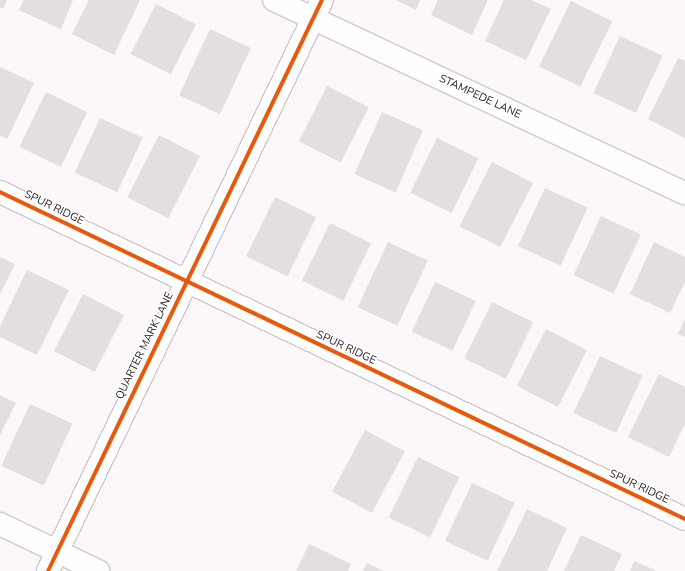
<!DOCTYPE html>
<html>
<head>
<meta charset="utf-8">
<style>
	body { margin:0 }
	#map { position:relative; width:685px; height:571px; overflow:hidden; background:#fcf7fa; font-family:"Nunito Sans",sans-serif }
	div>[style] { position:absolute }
	.building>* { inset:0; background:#e4dde1; transform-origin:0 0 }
	.roads { filter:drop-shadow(1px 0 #d0cacd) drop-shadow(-1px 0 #d0cacd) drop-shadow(0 1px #d0cacd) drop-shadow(0 -1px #d0cacd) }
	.street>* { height:22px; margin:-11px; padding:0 11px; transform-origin:11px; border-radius:11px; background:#fffefe }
	.cycleway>* { height:4px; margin:-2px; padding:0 2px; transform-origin:2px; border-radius:2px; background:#e8590c }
	span { translate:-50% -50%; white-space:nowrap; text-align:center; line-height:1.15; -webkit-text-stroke:3px #fff; paint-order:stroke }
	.street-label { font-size:11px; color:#2a2227 }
</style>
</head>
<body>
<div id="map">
	<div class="building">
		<i style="clip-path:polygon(0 0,7px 0,3px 9px,0 7px)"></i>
		<i style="clip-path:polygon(24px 0,73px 0,61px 29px,19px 10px)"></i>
		<i style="clip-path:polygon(89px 0,140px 0,114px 55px,72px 34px)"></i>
		<i style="clip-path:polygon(396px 0,420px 0,416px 10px)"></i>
		<i style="clip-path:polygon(438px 0,488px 0,472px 35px,431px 15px)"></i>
		<i style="clip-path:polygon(504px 0,531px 0,551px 9px,526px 60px,485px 41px)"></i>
		<i style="left:571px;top:1px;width:46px;height:73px;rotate:26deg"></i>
		<i style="left:156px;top:4px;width:45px;height:56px;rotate:27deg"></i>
		<i style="left:210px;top:29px;width:45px;height:73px;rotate:25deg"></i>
		<i style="left:620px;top:36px;width:47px;height:63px;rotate:25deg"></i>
		<i style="clip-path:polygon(678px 58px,685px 61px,685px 138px,648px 119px)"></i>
		<i style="clip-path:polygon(0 67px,34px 83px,7px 139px,0 136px)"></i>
		<i style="left:327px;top:86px;width:47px;height:62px;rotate:27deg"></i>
		<i style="left:46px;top:92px;width:46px;height:61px;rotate:26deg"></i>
		<i style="left:382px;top:112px;width:45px;height:68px;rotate:24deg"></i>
		<i style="left:100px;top:118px;width:47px;height:60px;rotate:25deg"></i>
		<i style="left:159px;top:135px;width:46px;height:70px;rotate:27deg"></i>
		<i style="left:437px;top:138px;width:46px;height:61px;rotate:26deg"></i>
		<i style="left:492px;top:162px;width:46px;height:72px;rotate:27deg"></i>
		<i style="left:545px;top:188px;width:47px;height:64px;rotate:25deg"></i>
		<i style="left:275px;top:197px;width:46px;height:66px;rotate:26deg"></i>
		<i style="left:601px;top:216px;width:44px;height:65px;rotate:25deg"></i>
		<i style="left:330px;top:223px;width:46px;height:64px;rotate:26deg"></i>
		<i style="left:388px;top:242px;width:44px;height:72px;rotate:25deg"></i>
		<i style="clip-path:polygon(654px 242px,685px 257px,685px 282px,670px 313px,630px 294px)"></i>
		<i style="clip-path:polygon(0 257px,15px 264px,0 294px)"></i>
		<i style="clip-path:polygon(27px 270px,69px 290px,37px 355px,0 337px,0 326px)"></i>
		<i style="left:435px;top:282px;width:45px;height:55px;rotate:25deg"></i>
		<i style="left:83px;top:294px;width:46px;height:64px;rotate:27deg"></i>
		<i style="left:492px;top:302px;width:46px;height:63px;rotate:26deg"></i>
		<i style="clip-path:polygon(685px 319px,685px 337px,678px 334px)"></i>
		<i style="left:546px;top:329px;width:46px;height:64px;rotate:27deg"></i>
		<i style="left:600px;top:356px;width:47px;height:63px;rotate:25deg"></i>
		<i style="clip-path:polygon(659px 374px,685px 387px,685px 424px,669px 457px,628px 437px)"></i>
		<i style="clip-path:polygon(0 395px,16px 403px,0 435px)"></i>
		<i style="left:30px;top:404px;width:47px;height:68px;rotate:25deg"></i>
		<i style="left:365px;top:430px;width:45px;height:70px;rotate:28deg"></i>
		<i style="left:418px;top:457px;width:46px;height:67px;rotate:26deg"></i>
		<i style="left:472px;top:483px;width:47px;height:64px;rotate:25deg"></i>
		<i style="clip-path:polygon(527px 509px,567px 528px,547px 571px,497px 571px)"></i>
		<i style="clip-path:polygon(581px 535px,622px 554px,614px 571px,564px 571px)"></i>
		<i style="clip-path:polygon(309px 544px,351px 564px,348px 571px,296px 571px)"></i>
		<i style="clip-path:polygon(634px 561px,657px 571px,630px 571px)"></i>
		<i style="clip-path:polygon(367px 563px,384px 571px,363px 571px)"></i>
	</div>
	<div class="roads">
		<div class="street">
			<i style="left:274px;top:0;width:454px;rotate:25.2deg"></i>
			<i style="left:0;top:192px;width:759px;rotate:25.52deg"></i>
			<i style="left:0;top:524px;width:109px;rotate:25.6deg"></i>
			<i style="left:48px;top:571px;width:633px;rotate:-64.37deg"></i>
		</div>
	</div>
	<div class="cycleway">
		<i style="left:0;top:192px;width:759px;rotate:25.52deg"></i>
		<i style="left:48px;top:571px;width:633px;rotate:-64.37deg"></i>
	</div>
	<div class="street-label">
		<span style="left:480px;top:97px;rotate:25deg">STAMPEDE LANE</span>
		<span style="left:54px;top:208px;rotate:26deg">SPUR RIDGE</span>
		<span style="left:145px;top:346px;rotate:-64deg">QUARTER MARK LANE</span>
		<span style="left:346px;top:348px;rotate:25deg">SPUR RIDGE</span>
		<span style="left:639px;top:487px;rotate:25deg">SPUR RIDGE</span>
	</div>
</div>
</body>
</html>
